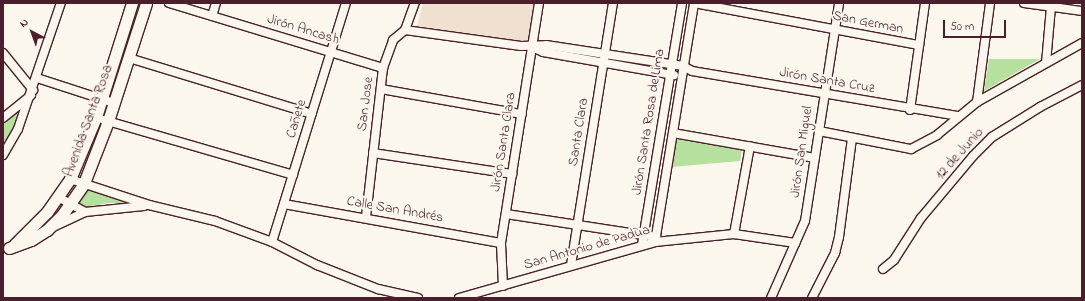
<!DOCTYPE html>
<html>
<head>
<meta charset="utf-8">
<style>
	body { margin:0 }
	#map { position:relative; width:1085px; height:301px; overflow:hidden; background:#fbf7ec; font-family:"Indie Flower",sans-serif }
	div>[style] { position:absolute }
	.built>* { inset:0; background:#f0e0cf }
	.green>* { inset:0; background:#b5e09d }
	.roads { filter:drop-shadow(1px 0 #4a1f2b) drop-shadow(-1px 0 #4a1f2b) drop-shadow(0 1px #4a1f2b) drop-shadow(0 -1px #4a1f2b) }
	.street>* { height:8px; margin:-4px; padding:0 4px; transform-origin:4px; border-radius:4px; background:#fbf7ec }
	.secondary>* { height:11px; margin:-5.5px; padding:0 5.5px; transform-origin:5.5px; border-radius:5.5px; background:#fbf7ec }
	span { translate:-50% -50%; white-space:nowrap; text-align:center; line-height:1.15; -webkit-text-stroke:4px #fbf7ec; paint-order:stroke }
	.street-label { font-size:14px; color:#4a1f2b }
	.frame { position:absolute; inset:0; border:4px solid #4a1f2b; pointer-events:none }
	.north { position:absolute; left:12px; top:12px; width:40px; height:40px; -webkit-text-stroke:3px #fbf7ec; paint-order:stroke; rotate:319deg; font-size:11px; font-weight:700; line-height:16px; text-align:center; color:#4a1f2b }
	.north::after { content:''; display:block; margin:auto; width:14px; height:18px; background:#4a1f2b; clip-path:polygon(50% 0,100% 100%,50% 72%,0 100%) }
	.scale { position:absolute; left:943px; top:20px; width:63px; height:18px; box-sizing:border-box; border:2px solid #4a1f2b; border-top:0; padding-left:5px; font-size:12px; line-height:14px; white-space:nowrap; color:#4a1f2b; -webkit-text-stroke:3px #fbf7ec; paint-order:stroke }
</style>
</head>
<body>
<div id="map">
	<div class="built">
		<i style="clip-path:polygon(423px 3px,534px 3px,529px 43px,417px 26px)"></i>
	</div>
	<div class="green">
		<i style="clip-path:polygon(989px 59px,1040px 59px,984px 91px)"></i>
		<i style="clip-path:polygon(23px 107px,7px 144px,3px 139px,3px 123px)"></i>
		<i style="clip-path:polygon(675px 139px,742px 150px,740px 161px,671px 167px)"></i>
		<i style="clip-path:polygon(85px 187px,136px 203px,108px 203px,87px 207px,76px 202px)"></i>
	</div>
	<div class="roads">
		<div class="street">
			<i style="left:169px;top:3px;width:224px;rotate:16.9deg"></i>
			<i style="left:1024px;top:3px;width:59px;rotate:7.9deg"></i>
			<i style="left:212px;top:16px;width:14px;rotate:-73deg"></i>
			<i style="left:405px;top:30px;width:117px;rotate:7.9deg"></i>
			<i style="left:521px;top:46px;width:25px;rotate:-2deg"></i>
			<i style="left:546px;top:45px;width:139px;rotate:8.7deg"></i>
			<i style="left:683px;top:66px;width:10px;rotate:29deg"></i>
			<i style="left:692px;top:71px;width:269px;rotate:9.6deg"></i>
			<i style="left:532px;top:47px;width:12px;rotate:24deg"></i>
			<i style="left:543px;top:52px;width:133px;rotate:10deg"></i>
			<i style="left:3px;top:53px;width:48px;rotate:51deg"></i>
			<i style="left:129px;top:58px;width:191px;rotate:17deg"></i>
			<i style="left:1046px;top:63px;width:56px;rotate:-84.9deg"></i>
			<i style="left:37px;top:78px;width:81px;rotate:18deg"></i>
			<i style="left:381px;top:89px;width:143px;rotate:10.1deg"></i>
			<i style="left:977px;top:102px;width:100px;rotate:-82.5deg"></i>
			<i style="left:910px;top:110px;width:108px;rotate:-82deg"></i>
			<i style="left:3px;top:118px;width:36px;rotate:-39deg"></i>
			<i style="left:104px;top:120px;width:197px;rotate:16.2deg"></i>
			<i style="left:819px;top:131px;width:94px;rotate:11.1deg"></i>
			<i style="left:911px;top:149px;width:30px;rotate:-28deg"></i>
			<i style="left:937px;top:135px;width:52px;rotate:-39.5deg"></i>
			<i style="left:977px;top:102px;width:120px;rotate:-29.3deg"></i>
			<i style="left:673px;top:133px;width:144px;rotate:10deg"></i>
			<i style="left:373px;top:153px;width:141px;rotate:8.6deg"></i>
			<i style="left:3px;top:155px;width:30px;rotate:-60deg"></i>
			<i style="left:18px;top:129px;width:133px;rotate:-71.2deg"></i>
			<i style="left:70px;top:179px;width:83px;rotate:18.2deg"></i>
			<i style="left:149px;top:205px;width:68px;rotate:13.6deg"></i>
			<i style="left:215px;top:221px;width:61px;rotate:20.2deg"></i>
			<i style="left:272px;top:242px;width:51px;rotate:27.1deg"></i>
			<i style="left:317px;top:265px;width:66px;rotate:21.5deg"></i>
			<i style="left:378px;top:289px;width:41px;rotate:12.7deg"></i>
			<i style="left:58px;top:197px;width:31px;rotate:29deg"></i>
			<i style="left:284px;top:204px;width:220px;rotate:10.2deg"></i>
			<i style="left:506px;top:214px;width:152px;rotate:8.7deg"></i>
			<i style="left:366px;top:217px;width:150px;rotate:-83.5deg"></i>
			<i style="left:383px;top:68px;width:30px;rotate:-70deg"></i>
			<i style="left:393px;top:40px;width:16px;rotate:-40deg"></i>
			<i style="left:405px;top:30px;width:29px;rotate:-70deg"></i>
			<i style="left:55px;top:226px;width:33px;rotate:-25deg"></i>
			<i style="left:85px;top:212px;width:59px;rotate:-5.8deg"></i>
			<i style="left:734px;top:234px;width:89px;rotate:-79.7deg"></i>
			<i style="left:272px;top:242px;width:250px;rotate:-72.8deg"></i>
			<i style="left:655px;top:242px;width:242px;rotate:-80.7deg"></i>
			<i style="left:694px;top:3px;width:229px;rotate:10.6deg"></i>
			<i style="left:642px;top:245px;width:245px;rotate:-80.6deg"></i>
			<i style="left:571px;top:265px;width:265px;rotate:-80.9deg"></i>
			<i style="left:883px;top:269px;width:14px;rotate:-39deg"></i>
			<i style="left:894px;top:260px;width:50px;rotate:-57.3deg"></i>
			<i style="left:921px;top:218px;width:81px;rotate:-50deg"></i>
			<i style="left:973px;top:156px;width:27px;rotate:-45deg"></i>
			<i style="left:992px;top:137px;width:57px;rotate:-32deg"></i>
			<i style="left:1040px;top:107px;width:47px;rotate:-27.6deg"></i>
			<i style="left:503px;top:286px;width:43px;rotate:-92.7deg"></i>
			<i style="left:501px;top:243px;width:243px;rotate:-81deg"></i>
			<i style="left:459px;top:298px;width:204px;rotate:-15.9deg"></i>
			<i style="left:655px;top:242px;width:79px;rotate:-5.8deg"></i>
			<i style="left:734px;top:234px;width:62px;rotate:8.4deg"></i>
			<i style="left:771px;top:298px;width:84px;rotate:-66.2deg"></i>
			<i style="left:805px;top:221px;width:221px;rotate:-81.1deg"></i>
			<i style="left:812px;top:298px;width:51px;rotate:-62.9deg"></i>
			<i style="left:835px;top:253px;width:16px;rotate:-76deg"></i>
			<i style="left:839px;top:237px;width:100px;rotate:-82.5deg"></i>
		</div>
		<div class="secondary">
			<i style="left:15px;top:244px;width:45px;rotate:-45deg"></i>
			<i style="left:47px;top:212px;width:40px;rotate:-55.1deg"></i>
			<i style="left:70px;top:179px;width:67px;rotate:-67.2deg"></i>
			<i style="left:96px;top:117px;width:120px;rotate:-72.5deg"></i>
			<i style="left:9px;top:248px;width:23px;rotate:-20deg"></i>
			<i style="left:31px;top:240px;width:19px;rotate:-32deg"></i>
			<i style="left:47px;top:230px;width:21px;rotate:-45deg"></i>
			<i style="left:62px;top:215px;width:39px;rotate:-55deg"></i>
			<i style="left:84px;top:183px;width:66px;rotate:-68.8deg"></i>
			<i style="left:108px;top:121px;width:124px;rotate:-72.1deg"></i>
		</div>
	</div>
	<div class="street-label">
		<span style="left:868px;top:23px;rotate:11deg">San German</span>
		<span style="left:303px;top:30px;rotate:17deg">Jirón Ancash</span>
		<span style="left:827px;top:81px;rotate:10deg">Jirón Santa Cruz</span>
		<span style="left:366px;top:104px;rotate:-83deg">San Jose</span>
		<span style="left:297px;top:119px;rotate:-73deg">Cañete</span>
		<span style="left:89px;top:121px;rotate:-70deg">Avenida Santa Rosa</span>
		<span style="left:649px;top:122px;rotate:-81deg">Jirón Santa Rosa de Lima</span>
		<span style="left:579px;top:132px;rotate:-81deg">Santa Clara</span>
		<span style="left:504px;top:142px;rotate:-81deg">Jirón Santa Clara</span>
		<span style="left:802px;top:152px;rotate:-82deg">Jirón San Miguel</span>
		<span style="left:960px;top:154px;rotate:-48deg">12 de Junio</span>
		<span style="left:395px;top:210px;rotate:10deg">Calle San Andrés</span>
		<span style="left:587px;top:248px;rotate:-16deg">San Antonio de Padua</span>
	</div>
	<div class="frame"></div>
	<div class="north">N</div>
	<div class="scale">50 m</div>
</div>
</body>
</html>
